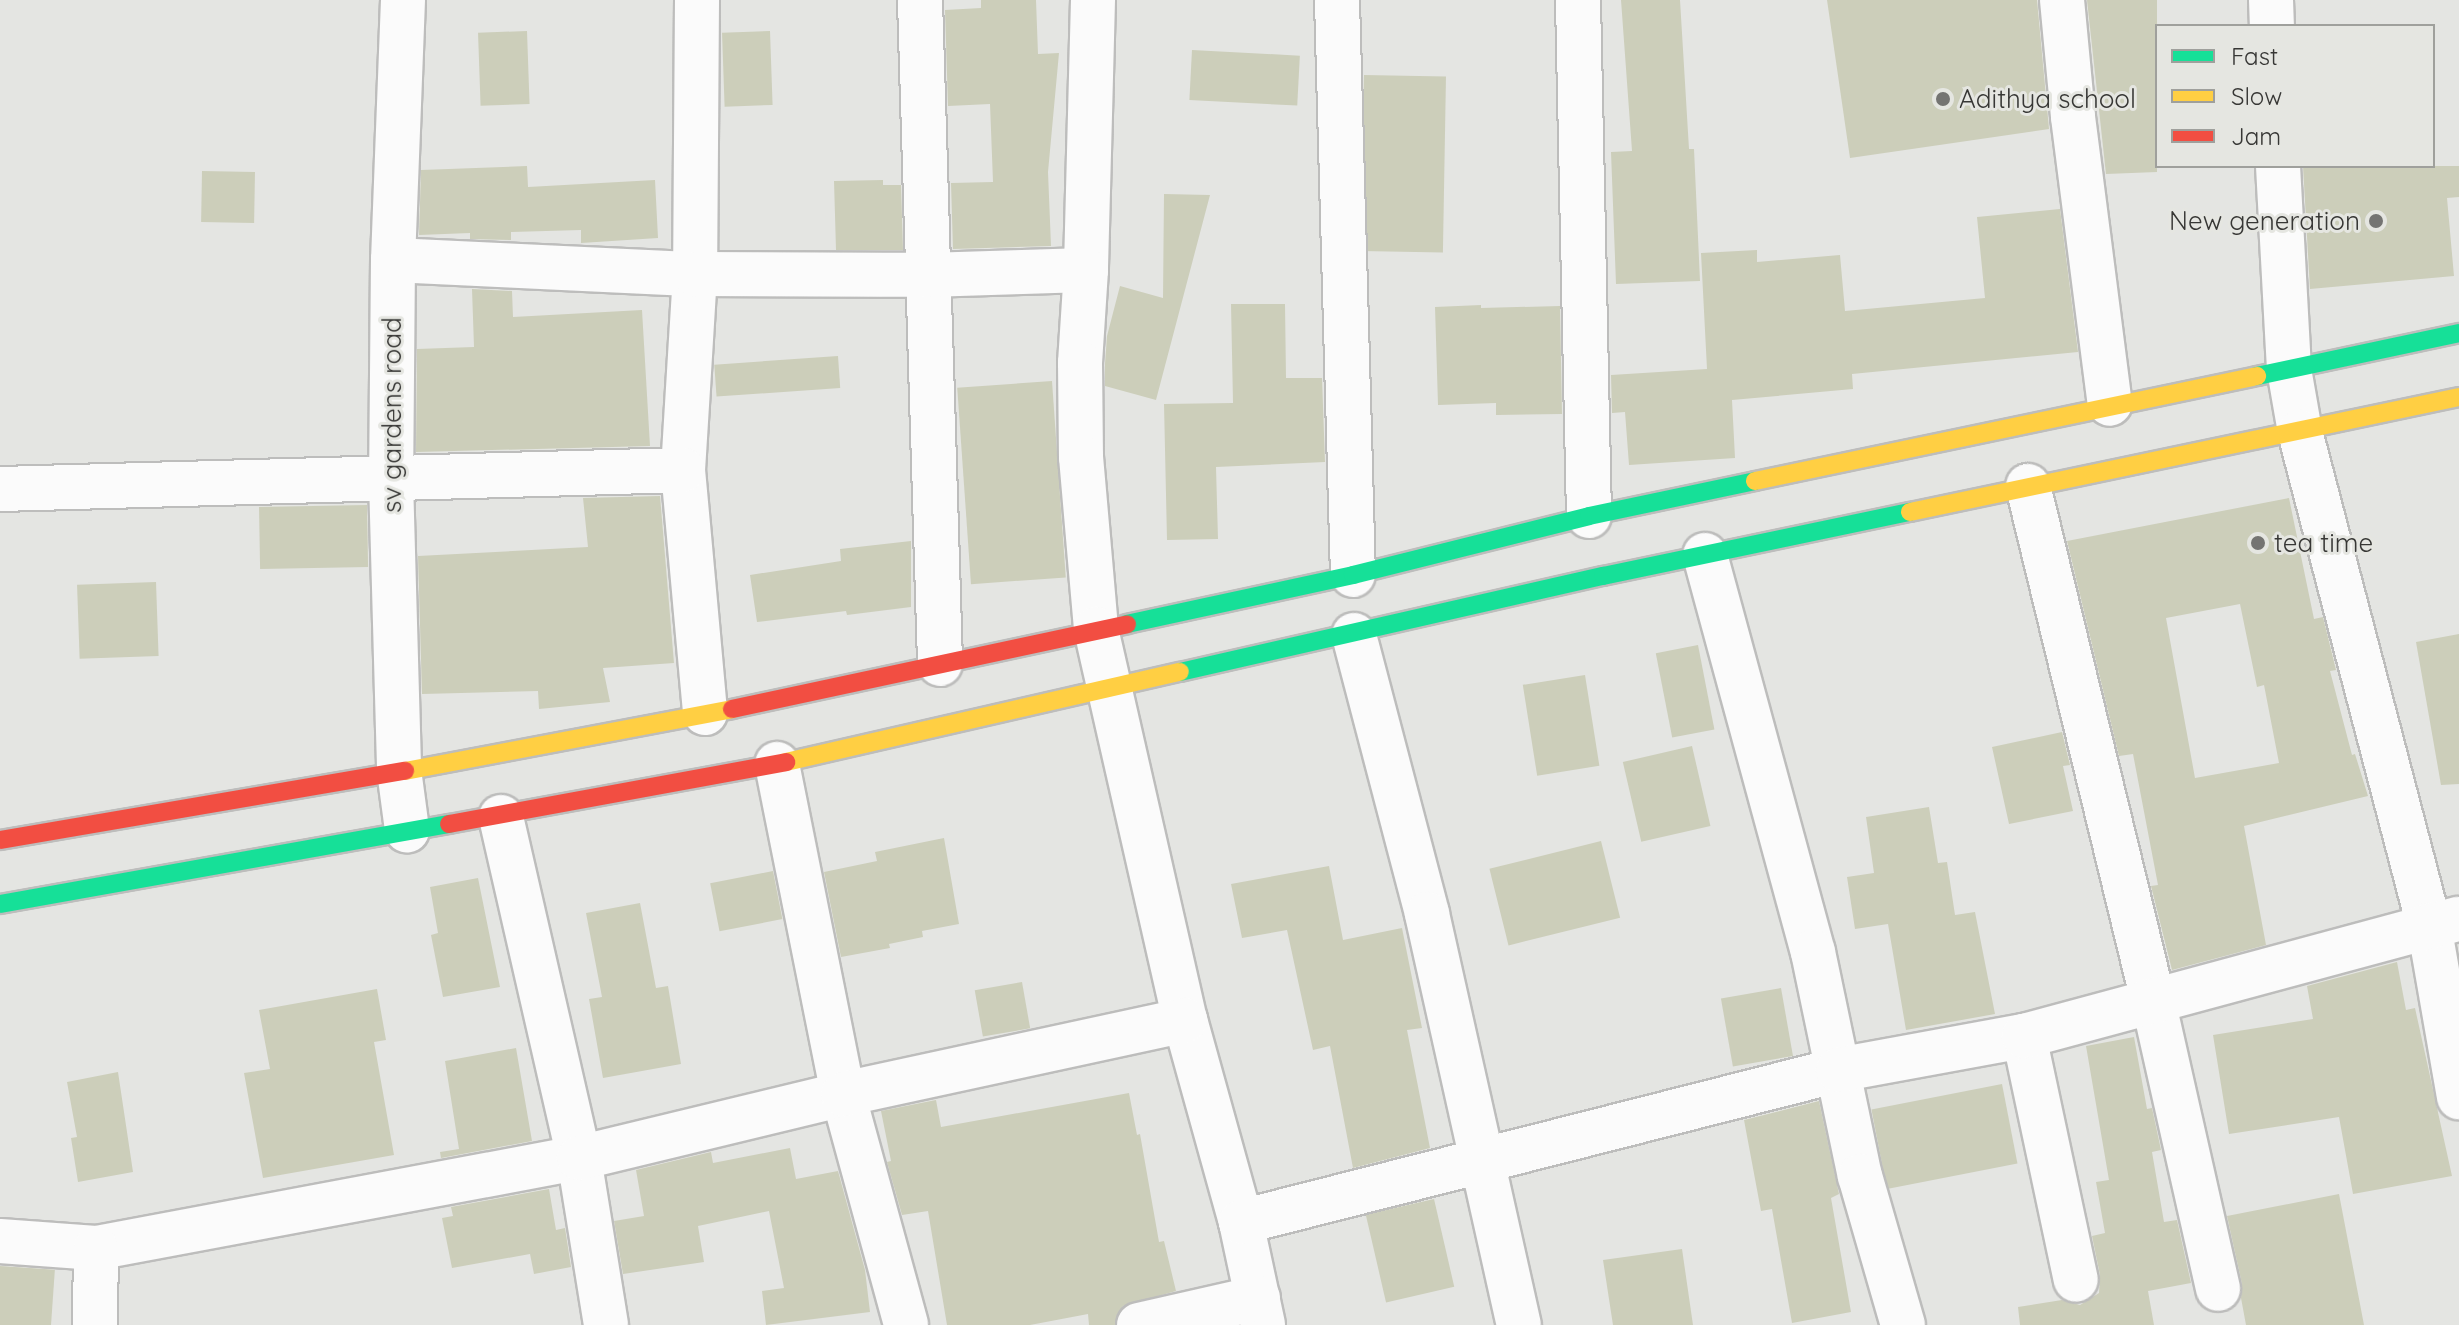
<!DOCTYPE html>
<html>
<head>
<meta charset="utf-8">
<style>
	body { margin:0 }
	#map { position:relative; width:2459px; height:1325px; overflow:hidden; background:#e4e5e2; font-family:Quicksand,sans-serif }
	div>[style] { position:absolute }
	.building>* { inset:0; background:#ccceba; transform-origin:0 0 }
	.roads { filter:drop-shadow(2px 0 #bdbdbc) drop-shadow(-2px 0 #bdbdbc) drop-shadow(0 2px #bdbdbc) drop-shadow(0 -2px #bdbdbc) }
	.street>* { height:44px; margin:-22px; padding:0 22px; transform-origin:22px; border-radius:22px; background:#fbfbfb }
	.fast>* { height:18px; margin:-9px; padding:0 9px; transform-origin:9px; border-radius:9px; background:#16e098 }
	.slow>* { height:18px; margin:-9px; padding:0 9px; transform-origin:9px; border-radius:9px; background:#ffcf43 }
	.jam>* { height:18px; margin:-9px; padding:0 9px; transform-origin:9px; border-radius:9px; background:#f24e42 }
	.dots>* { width:22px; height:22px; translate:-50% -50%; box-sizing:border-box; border:4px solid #e5e6e1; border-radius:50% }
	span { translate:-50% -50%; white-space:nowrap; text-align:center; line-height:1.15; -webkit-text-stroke:6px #e5e6e1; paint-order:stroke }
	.poi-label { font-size:26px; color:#373735 }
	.left { translate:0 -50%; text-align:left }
	.right { translate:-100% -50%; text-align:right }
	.street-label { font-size:26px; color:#373735 }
	.legend { position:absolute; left:2155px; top:24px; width:280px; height:144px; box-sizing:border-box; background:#e5e6e1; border:2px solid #9fa09c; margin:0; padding:10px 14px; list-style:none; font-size:24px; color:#373735 }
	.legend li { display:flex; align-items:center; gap:16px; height:40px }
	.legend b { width:40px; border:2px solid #9fa09c }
</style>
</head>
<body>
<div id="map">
	<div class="building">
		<i style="clip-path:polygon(981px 0,1036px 0,1038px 54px,1059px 53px,1048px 172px,1051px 246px,953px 249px,951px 183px,993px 182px,990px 104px,948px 106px,945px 10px,981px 8px)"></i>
		<i style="clip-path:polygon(1621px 0,1680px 0,1689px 149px,1694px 149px,1700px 281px,1616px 284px,1611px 152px,1632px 151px)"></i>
		<i style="clip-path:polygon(1827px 0,2037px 0,2049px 129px,1850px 158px)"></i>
		<i style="clip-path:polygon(2087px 0,2157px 0,2157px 172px,2106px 174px)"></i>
		<i style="left:527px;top:31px;width:73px;height:49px;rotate:88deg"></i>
		<i style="left:770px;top:31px;width:74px;height:48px;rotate:88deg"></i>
		<i style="left:1192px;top:50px;width:108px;height:50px;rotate:3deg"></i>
		<i style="left:1364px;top:75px;width:82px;height:176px;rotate:1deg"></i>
		<i style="clip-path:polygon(527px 166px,528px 187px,655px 180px,658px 238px,581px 243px,581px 230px,511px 232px,511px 240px,470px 239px,470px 233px,419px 235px,421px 170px)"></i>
		<i style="clip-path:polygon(2303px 166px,2459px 166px,2459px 197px,2447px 198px,2454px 276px,2310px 289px)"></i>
		<i style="left:202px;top:171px;width:53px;height:51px;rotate:1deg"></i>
		<i style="clip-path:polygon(883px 180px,883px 185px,901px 185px,903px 250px,836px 250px,834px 181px)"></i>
		<i style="clip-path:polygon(1164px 194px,1210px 195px,1156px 400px,1105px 386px,1105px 364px,1107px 336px,1120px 286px,1163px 298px)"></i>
		<i style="clip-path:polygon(2060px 209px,2078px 352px,1852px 374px,1853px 389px,1732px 400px,1735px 458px,1629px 465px,1625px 412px,1612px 413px,1611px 375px,1707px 369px,1701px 253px,1757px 250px,1757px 262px,1840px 255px,1845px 311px,1985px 298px,1977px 217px)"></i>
		<i style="clip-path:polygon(472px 289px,512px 291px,513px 317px,642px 310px,650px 446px,416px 452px,417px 349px,474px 347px)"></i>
		<i style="clip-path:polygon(1231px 304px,1285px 304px,1286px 378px,1322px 378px,1325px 462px,1216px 467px,1218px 539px,1167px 540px,1164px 404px,1233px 403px)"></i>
		<i style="clip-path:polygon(1481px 305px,1481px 308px,1560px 306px,1562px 414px,1496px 415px,1496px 403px,1438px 405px,1435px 307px)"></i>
		<i style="left:838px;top:356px;width:32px;height:124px;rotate:86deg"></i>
		<i style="left:1052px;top:381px;width:197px;height:95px;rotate:86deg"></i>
		<i style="clip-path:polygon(660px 496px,674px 663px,603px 668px,610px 702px,539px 709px,538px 691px,422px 694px,418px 556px,588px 547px,583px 498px)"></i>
		<i style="clip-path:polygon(evenodd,2289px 498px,2314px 619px,2323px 617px,2336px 670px,2330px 671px,2352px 755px,2355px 754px,2368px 796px,2244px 826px,2266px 945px,2172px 970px,2151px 886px,2158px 885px,2133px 754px,2119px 756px,2067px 541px,2289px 498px,2240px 604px,2257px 687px,2264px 685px,2279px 763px,2195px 778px,2166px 618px,2240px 604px)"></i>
		<i style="left:367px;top:505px;width:62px;height:108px;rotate:89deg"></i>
		<i style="clip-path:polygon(911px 541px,911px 607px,847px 615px,846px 611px,757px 622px,750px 575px,841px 561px,840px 549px)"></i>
		<i style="left:156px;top:582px;width:74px;height:79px;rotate:88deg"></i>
		<i style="clip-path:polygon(2459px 634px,2459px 784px,2441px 785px,2416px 642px)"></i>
		<i style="left:1698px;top:645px;width:86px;height:43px;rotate:79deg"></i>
		<i style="left:1585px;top:675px;width:92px;height:63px;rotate:81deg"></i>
		<i style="clip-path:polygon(2062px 732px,2070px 765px,2063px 766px,2073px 811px,2009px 824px,1992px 747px)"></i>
		<i style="left:1692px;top:746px;width:82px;height:71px;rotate:77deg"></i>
		<i style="clip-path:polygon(1929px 807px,1938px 863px,1947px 862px,1955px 915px,1975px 912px,1995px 1014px,1906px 1030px,1888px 924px,1855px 929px,1847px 877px,1874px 873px,1866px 817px)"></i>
		<i style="clip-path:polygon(944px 838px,959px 924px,922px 931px,923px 937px,889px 944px,890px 948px,841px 957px,824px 872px,877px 861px,875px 852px)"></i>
		<i style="left:1601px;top:841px;width:79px;height:115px;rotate:76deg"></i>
		<i style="clip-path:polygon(1329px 866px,1343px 940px,1402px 928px,1422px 1028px,1407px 1030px,1430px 1148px,1353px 1168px,1330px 1046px,1313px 1050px,1287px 930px,1242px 938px,1231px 884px)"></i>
		<i style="left:773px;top:871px;width:49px;height:64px;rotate:79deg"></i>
		<i style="clip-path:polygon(478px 878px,500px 987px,443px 997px,431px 935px,438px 933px,430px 887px)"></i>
		<i style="clip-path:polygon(640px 903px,656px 988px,668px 986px,681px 1064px,603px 1078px,589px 999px,602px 997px,586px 913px)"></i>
		<i style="clip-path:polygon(2397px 962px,2406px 1010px,2415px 1008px,2452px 1176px,2353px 1194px,2339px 1117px,2229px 1134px,2213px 1035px,2313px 1019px,2307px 986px)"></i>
		<i style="left:1022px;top:982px;width:47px;height:48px;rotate:80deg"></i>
		<i style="left:1781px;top:988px;width:69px;height:61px;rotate:80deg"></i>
		<i style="clip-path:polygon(377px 989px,386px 1040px,374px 1042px,394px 1155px,263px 1178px,244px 1073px,270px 1069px,259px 1010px)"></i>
		<i style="clip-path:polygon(2134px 1037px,2147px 1109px,2152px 1108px,2161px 1150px,2152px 1152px,2164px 1222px,2177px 1220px,2191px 1283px,2148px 1291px,2154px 1325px,2020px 1325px,2018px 1307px,2062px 1300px,2080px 1305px,2099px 1293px,2100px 1275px,2092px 1236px,2105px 1233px,2096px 1182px,2109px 1180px,2086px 1046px)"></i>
		<i style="clip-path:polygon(516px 1048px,532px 1141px,441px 1158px,440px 1152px,459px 1149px,445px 1061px)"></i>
		<i style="clip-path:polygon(118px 1072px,133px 1172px,78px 1182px,71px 1138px,77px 1137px,67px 1082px)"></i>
		<i style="left:2002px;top:1084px;width:81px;height:133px;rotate:79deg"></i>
		<i style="clip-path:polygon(1129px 1093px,1137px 1135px,1140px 1134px,1159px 1242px,1164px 1241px,1176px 1291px,1123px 1306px,1115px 1325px,1089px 1325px,1088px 1314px,1030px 1325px,947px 1325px,928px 1211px,902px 1215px,887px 1162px,891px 1161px,881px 1111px,936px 1100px,941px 1127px)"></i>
		<i style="clip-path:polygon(1819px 1101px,1839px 1194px,1831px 1198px,1851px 1312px,1792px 1323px,1772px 1209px,1761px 1211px,1744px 1120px)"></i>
		<i style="clip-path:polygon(790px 1148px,796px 1179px,838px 1171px,865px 1270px,870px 1312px,766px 1325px,762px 1291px,784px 1288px,769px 1211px,698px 1226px,704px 1262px,623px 1274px,614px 1221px,644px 1216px,636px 1170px,711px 1152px,713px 1163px)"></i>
		<i style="clip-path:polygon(549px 1189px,556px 1230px,565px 1228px,571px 1267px,534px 1274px,530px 1254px,452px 1268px,442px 1218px,453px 1216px,451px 1207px)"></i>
		<i style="clip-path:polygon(2339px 1194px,2364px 1325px,2246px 1325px,2241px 1298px,2242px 1284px,2227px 1216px)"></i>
		<i style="left:1434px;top:1199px;width:90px;height:70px;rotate:77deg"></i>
		<i style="clip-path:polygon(1682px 1249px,1693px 1325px,1613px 1325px,1603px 1260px)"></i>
		<i style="left:0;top:1266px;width:55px;height:59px;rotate:4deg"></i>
	</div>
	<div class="roads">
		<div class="street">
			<i style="left:403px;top:0;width:260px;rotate:92.2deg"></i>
			<i style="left:393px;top:260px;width:220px;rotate:90.5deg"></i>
			<i style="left:391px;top:480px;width:290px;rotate:88.4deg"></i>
			<i style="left:399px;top:770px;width:61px;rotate:82.4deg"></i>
			<i style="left:697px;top:0;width:274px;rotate:90.4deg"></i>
			<i style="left:695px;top:274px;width:196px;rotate:93.5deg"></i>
			<i style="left:683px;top:470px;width:244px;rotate:84.8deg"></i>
			<i style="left:920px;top:0;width:664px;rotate:88.27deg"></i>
			<i style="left:1093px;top:0;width:270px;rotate:91.5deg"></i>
			<i style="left:1086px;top:270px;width:93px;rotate:93.7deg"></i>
			<i style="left:1080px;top:363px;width:94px;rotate:89.4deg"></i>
			<i style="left:1081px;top:457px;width:173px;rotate:85deg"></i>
			<i style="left:1096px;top:629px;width:401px;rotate:77.2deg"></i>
			<i style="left:1185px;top:1020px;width:210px;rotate:74.5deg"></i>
			<i style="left:1241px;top:1222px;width:105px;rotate:77.9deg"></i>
			<i style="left:1337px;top:0;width:575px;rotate:88.41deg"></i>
			<i style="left:1578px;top:0;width:516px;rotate:88.78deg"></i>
			<i style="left:2062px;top:0;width:118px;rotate:84.6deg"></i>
			<i style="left:2073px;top:117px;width:289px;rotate:82.7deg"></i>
			<i style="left:2271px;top:0;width:26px;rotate:88deg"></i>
			<i style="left:2278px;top:166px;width:203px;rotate:86.9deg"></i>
			<i style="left:2289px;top:369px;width:64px;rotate:80.1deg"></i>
			<i style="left:2300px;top:432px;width:510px;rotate:75.34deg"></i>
			<i style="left:2429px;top:925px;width:175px;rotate:80.1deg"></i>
			<i style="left:393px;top:260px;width:302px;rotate:2.7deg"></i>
			<i style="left:695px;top:274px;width:232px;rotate:0.2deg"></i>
			<i style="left:927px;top:275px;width:159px;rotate:-1.8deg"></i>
			<i style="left:2028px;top:486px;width:529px;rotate:76.33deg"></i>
			<i style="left:2153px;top:1000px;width:296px;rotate:77.3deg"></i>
			<i style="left:0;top:489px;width:683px;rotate:-1.59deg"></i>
			<i style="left:1705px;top:555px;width:411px;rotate:74.8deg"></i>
			<i style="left:1813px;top:952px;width:229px;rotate:78.2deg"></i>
			<i style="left:1860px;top:1176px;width:155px;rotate:73.9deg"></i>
			<i style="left:1354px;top:635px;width:288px;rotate:75.3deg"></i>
			<i style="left:1427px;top:914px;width:421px;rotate:77.4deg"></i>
			<i style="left:777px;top:764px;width:337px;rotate:78.7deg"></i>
			<i style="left:843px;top:1094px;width:239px;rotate:74.7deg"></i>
			<i style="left:501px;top:817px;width:350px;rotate:77.1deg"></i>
			<i style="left:579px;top:1158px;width:169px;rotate:80.8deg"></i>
			<i style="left:2024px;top:1036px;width:249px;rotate:78deg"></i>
			<i style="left:1241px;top:1222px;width:616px;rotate:-14.28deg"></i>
			<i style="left:1838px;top:1070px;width:189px;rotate:-10.4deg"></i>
			<i style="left:2024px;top:1036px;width:450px;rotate:-15.1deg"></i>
			<i style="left:0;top:1241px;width:96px;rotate:4.2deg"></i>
			<i style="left:96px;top:1248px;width:491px;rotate:-10.6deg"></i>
			<i style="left:579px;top:1158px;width:272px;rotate:-13.6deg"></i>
			<i style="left:843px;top:1094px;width:350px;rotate:-12.2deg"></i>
			<i style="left:95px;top:1325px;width:77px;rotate:-89.3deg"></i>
			<i style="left:1139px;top:1325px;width:122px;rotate:-12.8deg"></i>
		</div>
		<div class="fast">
			<i style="left:2257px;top:376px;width:207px;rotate:-12deg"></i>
			<i style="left:1127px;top:624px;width:231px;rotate:-12.2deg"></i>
			<i style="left:1353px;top:575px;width:243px;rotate:-14deg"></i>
			<i style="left:1589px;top:516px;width:170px;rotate:-11.9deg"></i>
			<i style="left:1180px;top:672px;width:434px;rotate:-12.8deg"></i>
			<i style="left:1603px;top:576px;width:314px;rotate:-11.8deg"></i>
			<i style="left:0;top:904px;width:456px;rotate:-10.1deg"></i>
		</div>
		<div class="slow">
			<i style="left:1755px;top:481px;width:513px;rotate:-11.81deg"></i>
			<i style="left:1910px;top:512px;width:561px;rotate:-11.83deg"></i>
			<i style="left:786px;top:762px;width:404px;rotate:-12.9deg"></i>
			<i style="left:405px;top:771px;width:333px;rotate:-10.7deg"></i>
		</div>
		<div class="jam">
			<i style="left:732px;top:709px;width:404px;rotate:-12.1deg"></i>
			<i style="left:449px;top:824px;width:343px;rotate:-10.4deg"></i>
			<i style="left:0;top:840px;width:411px;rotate:-9.7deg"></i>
		</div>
	</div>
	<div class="dots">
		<i style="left:1943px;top:99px;background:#747472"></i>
		<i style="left:2376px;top:221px;background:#747472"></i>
		<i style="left:2258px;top:543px;background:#747472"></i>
	</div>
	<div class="poi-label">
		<span class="left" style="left:1959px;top:99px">Adithya school</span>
		<span class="right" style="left:2360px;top:221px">New generation</span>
		<span class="left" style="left:2274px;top:543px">tea time</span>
	</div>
	<div class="street-label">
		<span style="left:392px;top:415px;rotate:-90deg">sv gardens road</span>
	</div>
	<ul class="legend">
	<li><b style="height:10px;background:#16e098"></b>Fast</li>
	<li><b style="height:10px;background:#ffcf43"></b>Slow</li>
	<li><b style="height:10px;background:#f24e42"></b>Jam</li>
	</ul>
</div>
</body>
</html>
